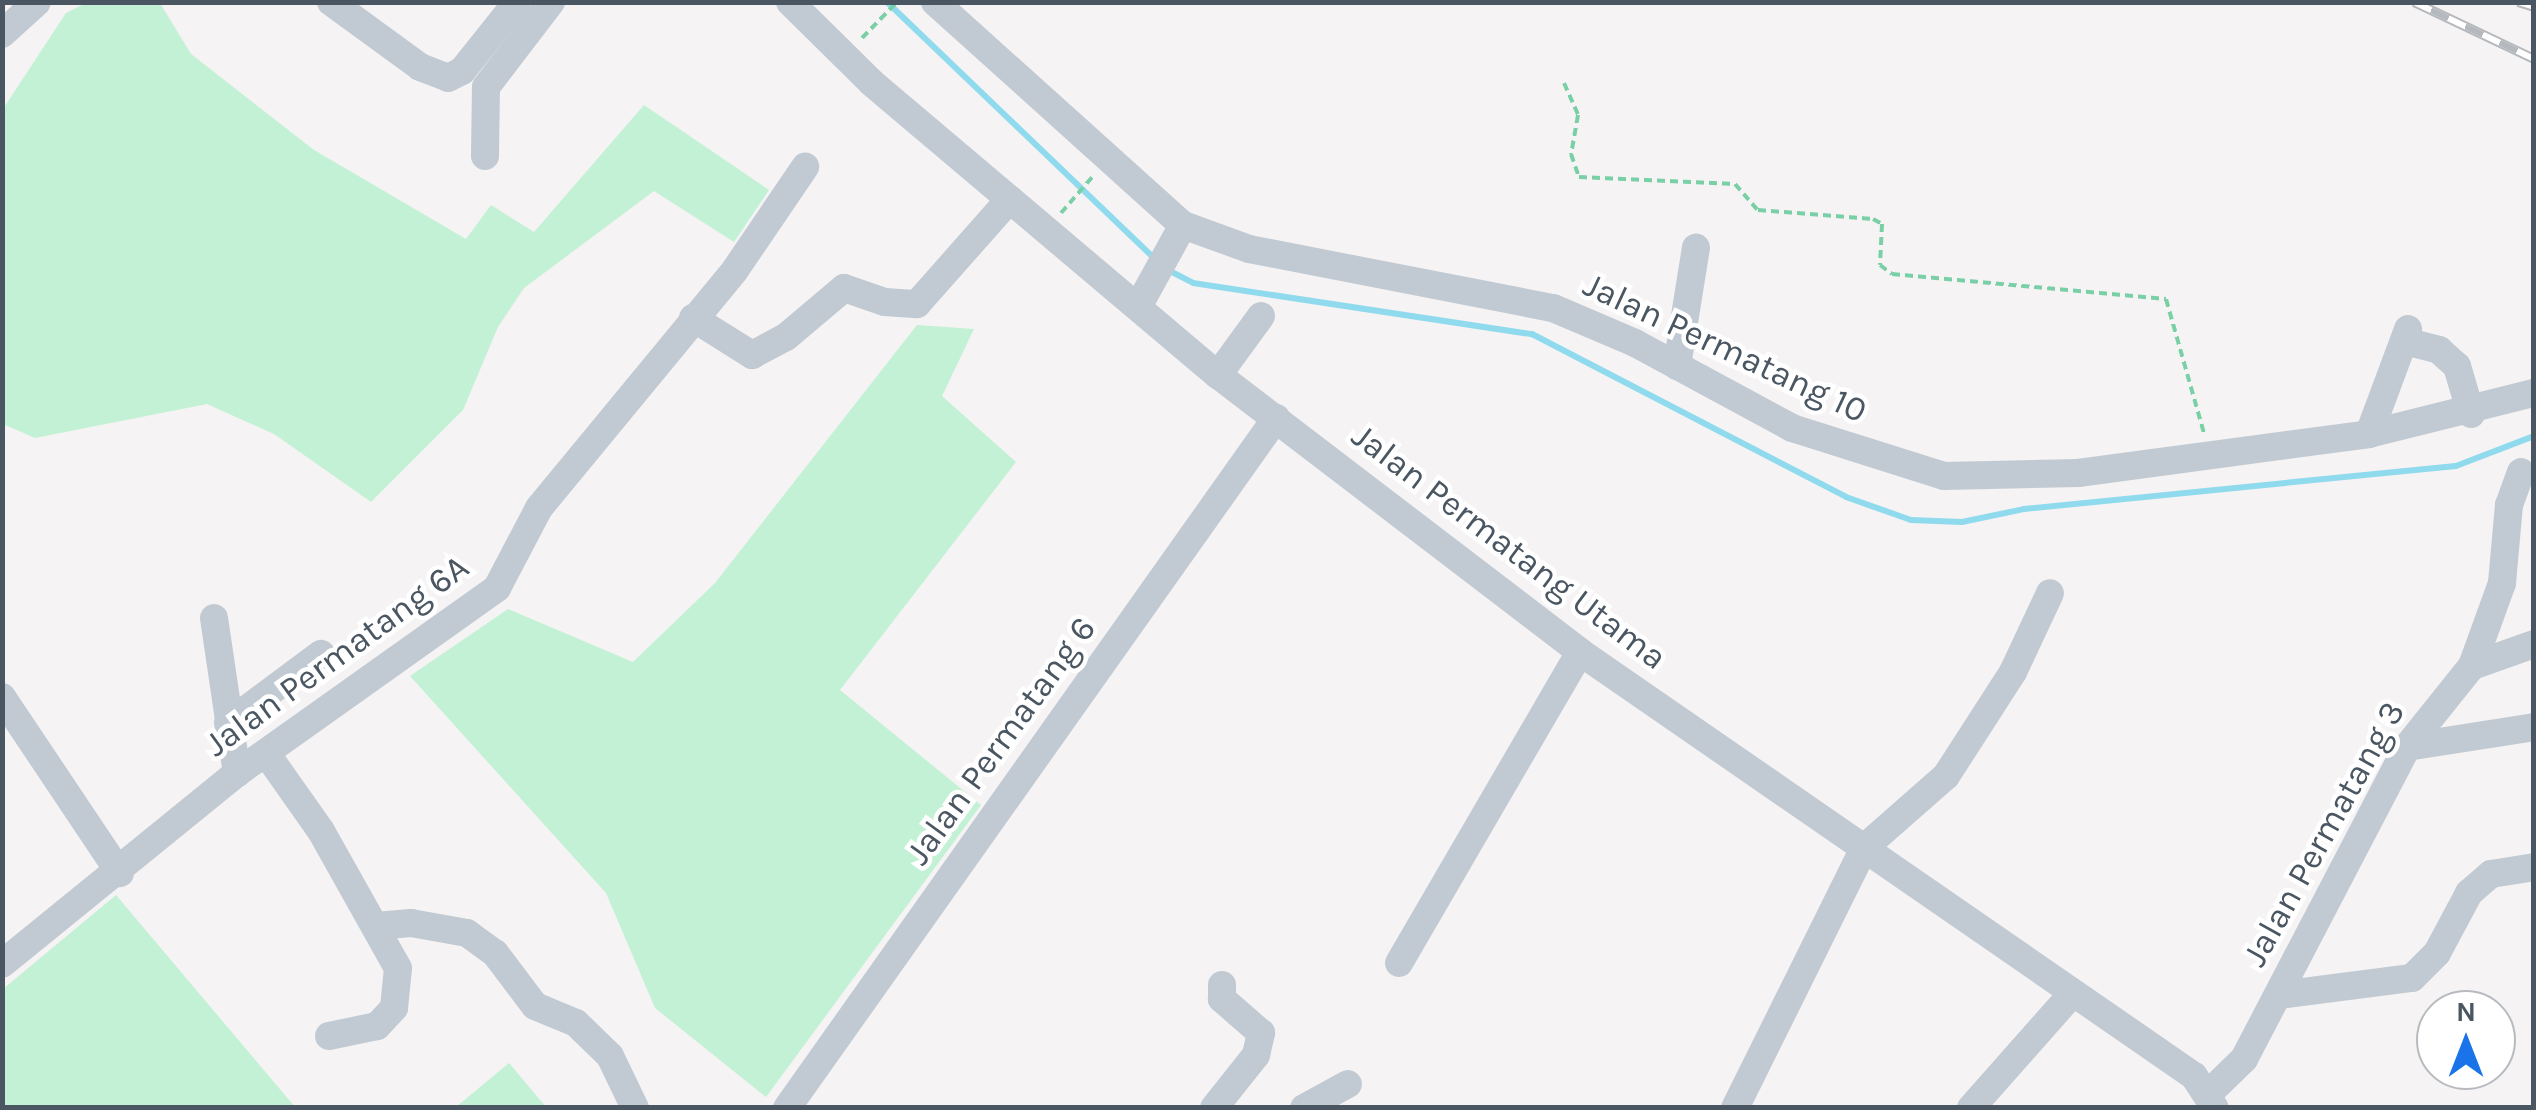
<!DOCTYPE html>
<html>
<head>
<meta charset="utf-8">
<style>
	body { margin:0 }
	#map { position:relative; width:2536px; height:1110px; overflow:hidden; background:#f5f3f3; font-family:Karla,sans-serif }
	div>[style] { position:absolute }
	.green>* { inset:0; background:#c3f1d5 }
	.stream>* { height:6px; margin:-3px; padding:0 3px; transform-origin:3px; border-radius:3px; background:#90daee }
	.path>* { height:4px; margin-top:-2px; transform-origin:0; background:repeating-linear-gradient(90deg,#7ad0a6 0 8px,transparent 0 13px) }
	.minor>* { height:28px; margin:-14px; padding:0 14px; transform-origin:14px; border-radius:14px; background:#c1cad2 }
	.rail>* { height:10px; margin-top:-5px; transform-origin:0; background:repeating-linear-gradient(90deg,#fff 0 19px,#b5b8bd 0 38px); box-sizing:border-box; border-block:2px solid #b5b8bd }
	span { translate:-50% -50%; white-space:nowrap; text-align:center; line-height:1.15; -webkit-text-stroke:9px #fff; paint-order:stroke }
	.street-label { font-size:35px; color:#4a5661 }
	.frame { position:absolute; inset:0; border:5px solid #4a5661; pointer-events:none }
	.north { position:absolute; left:2416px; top:990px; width:100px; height:100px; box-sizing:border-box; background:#fff; border:2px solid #b7bbc0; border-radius:50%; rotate:0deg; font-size:28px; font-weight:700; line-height:40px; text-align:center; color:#4a5661 }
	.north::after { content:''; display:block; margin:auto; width:35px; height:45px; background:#1a73e8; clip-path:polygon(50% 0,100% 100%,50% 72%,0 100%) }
</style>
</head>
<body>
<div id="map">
	<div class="green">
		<i style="clip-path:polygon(88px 2px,160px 3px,191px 54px,314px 150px,466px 239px,491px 205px,534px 232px,644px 105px,769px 190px,734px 242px,654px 191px,524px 288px,498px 327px,463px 410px,371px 502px,274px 434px,207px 404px,35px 438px,3px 424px,3px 109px,66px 13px)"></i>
		<i style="clip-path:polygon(917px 325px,974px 329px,942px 396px,1016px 462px,840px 690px,981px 805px,766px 1097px,655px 1008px,606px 893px,410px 676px,508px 609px,633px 662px,715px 583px)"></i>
		<i style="clip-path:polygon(116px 895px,295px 1107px,3px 1107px,3px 989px)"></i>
		<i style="clip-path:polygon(509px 1063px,546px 1107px,456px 1107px)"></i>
	</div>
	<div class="stream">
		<i style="left:887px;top:2px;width:374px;rotate:43.8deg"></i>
		<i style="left:1166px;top:269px;width:30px;rotate:27deg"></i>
		<i style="left:1193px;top:283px;width:343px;rotate:8.6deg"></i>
		<i style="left:1532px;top:334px;width:354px;rotate:27.4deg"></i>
		<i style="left:1846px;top:497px;width:69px;rotate:19.5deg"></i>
		<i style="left:1911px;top:520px;width:51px;rotate:2.2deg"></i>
		<i style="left:1962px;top:522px;width:63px;rotate:-11.8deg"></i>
		<i style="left:2024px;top:509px;width:434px;rotate:-5.7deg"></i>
		<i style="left:2456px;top:466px;width:84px;rotate:-21deg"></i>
	</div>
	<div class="path">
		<i style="left:862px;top:38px;width:50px;rotate:-45.8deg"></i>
		<i style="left:1564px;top:83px;width:35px;rotate:66deg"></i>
		<i style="left:1578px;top:115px;width:40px;rotate:100deg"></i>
		<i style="left:1571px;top:154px;width:24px;rotate:71deg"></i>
		<i style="left:1579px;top:177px;width:156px;rotate:2.6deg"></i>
		<i style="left:1735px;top:184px;width:35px;rotate:49deg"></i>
		<i style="left:1758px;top:210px;width:115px;rotate:4.5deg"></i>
		<i style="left:1873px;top:219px;width:10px;rotate:29deg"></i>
		<i style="left:1882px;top:224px;width:41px;rotate:92.8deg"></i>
		<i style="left:1880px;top:265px;width:15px;rotate:37deg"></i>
		<i style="left:1892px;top:274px;width:275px;rotate:5.2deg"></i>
		<i style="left:2166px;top:299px;width:139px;rotate:74.2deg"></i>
		<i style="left:1061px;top:213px;width:50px;rotate:-49deg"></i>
	</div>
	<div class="minor">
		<i style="left:331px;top:2px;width:110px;rotate:36.1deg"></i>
		<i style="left:420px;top:67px;width:30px;rotate:21deg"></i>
		<i style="left:448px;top:78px;width:16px;rotate:-27deg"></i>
		<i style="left:462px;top:71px;width:88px;rotate:-51.4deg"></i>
		<i style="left:790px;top:2px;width:115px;rotate:44.6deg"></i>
		<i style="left:872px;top:83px;width:453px;rotate:40.2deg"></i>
		<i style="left:1218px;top:375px;width:456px;rotate:37.4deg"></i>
		<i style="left:1580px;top:652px;width:746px;rotate:34.63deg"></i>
		<i style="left:2194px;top:1076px;width:38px;rotate:57deg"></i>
		<i style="left:935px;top:2px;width:334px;rotate:42deg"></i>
		<i style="left:1183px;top:225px;width:70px;rotate:20deg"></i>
		<i style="left:1249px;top:249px;width:310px;rotate:11deg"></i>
		<i style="left:1553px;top:308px;width:89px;rotate:23.1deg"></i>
		<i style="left:1635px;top:343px;width:179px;rotate:28.4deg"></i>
		<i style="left:1792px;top:428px;width:159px;rotate:17.5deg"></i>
		<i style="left:1944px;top:476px;width:134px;rotate:-1.3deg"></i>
		<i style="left:2078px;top:473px;width:294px;rotate:-7.6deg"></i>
		<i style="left:2369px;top:434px;width:170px;rotate:-14deg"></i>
		<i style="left:2px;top:34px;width:47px;rotate:-42.4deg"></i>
		<i style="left:485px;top:156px;width:69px;rotate:-89.2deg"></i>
		<i style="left:486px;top:87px;width:107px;rotate:-52.6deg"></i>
		<i style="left:1139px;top:305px;width:91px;rotate:-61.2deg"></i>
		<i style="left:693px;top:318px;width:70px;rotate:32.1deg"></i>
		<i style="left:752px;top:355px;width:38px;rotate:-28deg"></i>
		<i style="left:786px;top:337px;width:76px;rotate:-40.2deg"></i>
		<i style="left:844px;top:288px;width:43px;rotate:18.9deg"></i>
		<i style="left:885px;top:302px;width:32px;rotate:4deg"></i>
		<i style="left:917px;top:304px;width:140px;rotate:-48.5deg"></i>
		<i style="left:2404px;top:341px;width:36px;rotate:14deg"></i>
		<i style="left:2439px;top:350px;width:24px;rotate:42deg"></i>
		<i style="left:2457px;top:366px;width:50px;rotate:73.7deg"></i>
		<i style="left:1677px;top:366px;width:120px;rotate:-80.9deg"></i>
		<i style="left:1218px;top:375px;width:73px;rotate:-53.9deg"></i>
		<i style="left:2369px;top:434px;width:112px;rotate:-69.6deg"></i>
		<i style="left:214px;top:618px;width:157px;rotate:81.6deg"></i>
		<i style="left:2472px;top:666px;width:88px;rotate:-70.1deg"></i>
		<i style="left:2502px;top:583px;width:78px;rotate:-84.9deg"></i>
		<i style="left:2509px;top:505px;width:35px;rotate:-70deg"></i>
		<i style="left:2px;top:697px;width:212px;rotate:56.2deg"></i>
		<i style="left:228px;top:723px;width:116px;rotate:-36.6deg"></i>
		<i style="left:2407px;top:747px;width:129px;rotate:-8.9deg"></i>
		<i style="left:266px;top:753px;width:95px;rotate:54.8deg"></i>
		<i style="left:321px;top:831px;width:157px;rotate:60.7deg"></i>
		<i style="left:398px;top:968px;width:40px;rotate:95.7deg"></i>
		<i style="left:394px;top:1008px;width:25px;rotate:133deg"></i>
		<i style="left:377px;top:1026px;width:49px;rotate:168.2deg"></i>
		<i style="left:376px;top:926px;width:35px;rotate:-5deg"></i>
		<i style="left:411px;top:923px;width:57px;rotate:10.1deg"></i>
		<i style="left:467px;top:933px;width:34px;rotate:36deg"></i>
		<i style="left:495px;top:953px;width:66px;rotate:53deg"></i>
		<i style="left:535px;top:1006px;width:44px;rotate:22.5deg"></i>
		<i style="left:576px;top:1023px;width:47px;rotate:44.1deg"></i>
		<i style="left:610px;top:1056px;width:58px;rotate:64.3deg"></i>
		<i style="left:1399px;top:963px;width:360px;rotate:-59.8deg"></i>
		<i style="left:2px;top:964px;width:303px;rotate:-39.1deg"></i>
		<i style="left:237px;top:773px;width:319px;rotate:-35.4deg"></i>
		<i style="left:497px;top:588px;width:90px;rotate:-62.3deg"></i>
		<i style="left:539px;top:508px;width:308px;rotate:-50.5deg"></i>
		<i style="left:735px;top:270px;width:125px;rotate:-55.8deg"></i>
		<i style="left:2279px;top:995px;width:134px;rotate:-7.3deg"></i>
		<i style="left:2412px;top:978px;width:35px;rotate:-45deg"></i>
		<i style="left:2437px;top:953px;width:68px;rotate:-61.9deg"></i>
		<i style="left:2469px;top:893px;width:29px;rotate:-41deg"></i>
		<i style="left:2491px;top:874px;width:44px;rotate:-9.2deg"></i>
		<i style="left:2209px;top:1093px;width:49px;rotate:-44.2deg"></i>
		<i style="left:2244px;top:1059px;width:352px;rotate:-62.4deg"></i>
		<i style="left:2407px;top:747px;width:104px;rotate:-51.3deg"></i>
		<i style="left:2472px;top:666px;width:66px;rotate:-19.5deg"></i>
		<i style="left:787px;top:1108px;width:846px;rotate:-54.67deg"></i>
		<i style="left:1214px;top:1108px;width:68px;rotate:-51.6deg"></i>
		<i style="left:1256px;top:1055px;width:23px;rotate:-77deg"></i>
		<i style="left:1261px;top:1033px;width:52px;rotate:-138.9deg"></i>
		<i style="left:1222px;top:999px;width:14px;rotate:-90deg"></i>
		<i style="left:1304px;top:1108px;width:50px;rotate:-28.6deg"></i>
		<i style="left:1735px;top:1108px;width:290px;rotate:-63.6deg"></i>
		<i style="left:1864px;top:848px;width:109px;rotate:-41.3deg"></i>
		<i style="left:1946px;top:776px;width:124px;rotate:-57.2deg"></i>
		<i style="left:2013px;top:672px;width:87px;rotate:-64.9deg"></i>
		<i style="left:1971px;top:1108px;width:151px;rotate:-48.5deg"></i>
	</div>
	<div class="rail">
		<i style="left:2414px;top:2px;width:133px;rotate:25.4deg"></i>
		<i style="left:2518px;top:2px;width:17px;rotate:17deg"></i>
	</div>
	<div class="street-label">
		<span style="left:1725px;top:348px;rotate:25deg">Jalan Permatang 10</span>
		<span style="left:1509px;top:547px;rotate:37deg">Jalan Permatang Utama</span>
		<span style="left:337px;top:656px;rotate:-36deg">Jalan Permatang 6A</span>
		<span style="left:1001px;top:741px;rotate:-54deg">Jalan Permatang 6</span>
		<span style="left:2324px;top:834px;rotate:-61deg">Jalan Permatang 3</span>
	</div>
	<div class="frame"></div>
	<div class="north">N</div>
</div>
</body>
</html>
